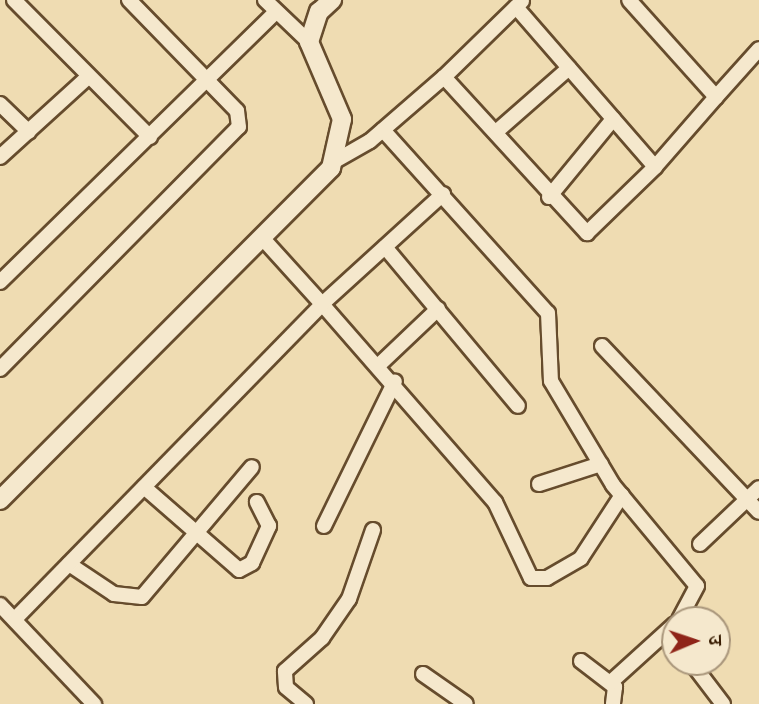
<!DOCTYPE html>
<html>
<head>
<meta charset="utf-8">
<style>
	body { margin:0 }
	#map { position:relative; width:759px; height:704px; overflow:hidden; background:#efdcb2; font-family:"EB Garamond","Noto Serif Devanagari",serif }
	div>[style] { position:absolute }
	.roads { filter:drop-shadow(2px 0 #664c2d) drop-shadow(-2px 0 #664c2d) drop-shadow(0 2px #664c2d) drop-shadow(0 -2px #664c2d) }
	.minor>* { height:14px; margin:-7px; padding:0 7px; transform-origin:7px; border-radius:7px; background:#f5e8cd }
	.tertiary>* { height:18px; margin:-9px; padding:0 9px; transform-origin:9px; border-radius:9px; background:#f5e8cd }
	span { translate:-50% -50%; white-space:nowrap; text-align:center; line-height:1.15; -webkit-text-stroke:6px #f5e8cd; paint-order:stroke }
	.north { position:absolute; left:661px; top:606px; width:70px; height:70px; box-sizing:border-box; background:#f5e8cd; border:2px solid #a9967b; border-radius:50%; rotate:88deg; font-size:19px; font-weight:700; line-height:28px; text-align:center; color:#381c01 }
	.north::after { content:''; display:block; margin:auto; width:24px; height:32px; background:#8f2418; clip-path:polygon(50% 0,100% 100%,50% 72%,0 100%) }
</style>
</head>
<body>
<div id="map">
	<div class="roads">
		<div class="minor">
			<i style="left:14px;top:0;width:193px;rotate:45.2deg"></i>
			<i style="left:265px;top:0;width:61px;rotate:43.7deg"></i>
			<i style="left:522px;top:1px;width:109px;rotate:135.7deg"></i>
			<i style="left:444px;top:77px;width:212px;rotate:47.5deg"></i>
			<i style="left:587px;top:233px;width:95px;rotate:-44.1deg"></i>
			<i style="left:516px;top:7px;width:212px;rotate:49deg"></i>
			<i style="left:655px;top:167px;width:93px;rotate:-48.9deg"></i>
			<i style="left:716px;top:97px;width:130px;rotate:-131.9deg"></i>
			<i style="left:716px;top:97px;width:64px;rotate:-48.1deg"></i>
			<i style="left:0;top:104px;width:40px;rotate:44deg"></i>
			<i style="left:383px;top:130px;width:246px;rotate:48deg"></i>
			<i style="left:548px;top:313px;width:68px;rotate:87.5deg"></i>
			<i style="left:551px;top:381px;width:121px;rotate:59.2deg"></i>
			<i style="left:613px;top:485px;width:131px;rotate:50.3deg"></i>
			<i style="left:697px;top:586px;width:38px;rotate:118deg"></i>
			<i style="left:496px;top:132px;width:97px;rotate:-41.2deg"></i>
			<i style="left:0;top:157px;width:120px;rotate:-42.3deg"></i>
			<i style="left:335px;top:161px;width:40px;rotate:-29.7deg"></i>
			<i style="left:370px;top:141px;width:98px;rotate:-40.9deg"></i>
			<i style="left:443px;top:194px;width:164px;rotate:137.7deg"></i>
			<i style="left:322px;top:304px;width:263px;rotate:48.9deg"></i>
			<i style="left:495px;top:502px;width:84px;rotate:64.7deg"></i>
			<i style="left:531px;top:578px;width:16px"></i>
			<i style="left:547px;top:578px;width:39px;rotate:-30deg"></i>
			<i style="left:581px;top:558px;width:75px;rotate:-56.9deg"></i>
			<i style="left:549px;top:197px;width:101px;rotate:-50.6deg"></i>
			<i style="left:385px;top:247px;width:207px;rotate:50.1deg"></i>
			<i style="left:0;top:282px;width:386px;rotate:-44.4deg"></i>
			<i style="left:602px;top:346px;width:228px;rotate:46.6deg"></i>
			<i style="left:380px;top:364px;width:80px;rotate:-43.5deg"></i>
			<i style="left:0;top:369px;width:340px;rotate:-45.4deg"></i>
			<i style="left:239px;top:127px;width:16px;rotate:-97deg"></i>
			<i style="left:237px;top:111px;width:155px;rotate:-134.2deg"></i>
			<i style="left:539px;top:484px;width:65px;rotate:-17.9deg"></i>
			<i style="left:144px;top:487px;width:126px;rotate:41.1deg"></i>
			<i style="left:239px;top:570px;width:15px;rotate:-28deg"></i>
			<i style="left:252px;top:563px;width:41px;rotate:-65.3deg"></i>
			<i style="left:269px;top:526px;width:27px;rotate:-117deg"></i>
			<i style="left:324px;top:526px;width:161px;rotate:-63.9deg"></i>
			<i style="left:700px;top:544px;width:81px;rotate:-43.5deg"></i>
			<i style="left:69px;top:564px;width:54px;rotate:33.7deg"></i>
			<i style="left:114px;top:594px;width:28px;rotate:6deg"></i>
			<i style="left:142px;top:597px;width:170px;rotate:-49.8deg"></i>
			<i style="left:0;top:605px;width:137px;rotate:46.5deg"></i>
			<i style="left:15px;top:619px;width:440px;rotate:-45.7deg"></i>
			<i style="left:322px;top:304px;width:85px;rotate:-132.1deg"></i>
			<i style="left:581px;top:661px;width:43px;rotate:37.4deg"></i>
			<i style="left:615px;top:687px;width:17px;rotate:97deg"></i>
			<i style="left:691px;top:662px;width:53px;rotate:52.7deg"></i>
			<i style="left:423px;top:674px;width:52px;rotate:34.9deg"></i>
			<i style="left:611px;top:682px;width:86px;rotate:-42.2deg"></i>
			<i style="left:306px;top:704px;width:26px;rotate:-140deg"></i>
			<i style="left:286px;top:687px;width:16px;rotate:-94deg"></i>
			<i style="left:285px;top:671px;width:50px;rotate:-41.7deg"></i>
			<i style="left:322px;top:638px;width:47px;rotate:-55.3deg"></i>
			<i style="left:349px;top:599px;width:73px;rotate:-70.8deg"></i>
		</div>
		<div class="tertiary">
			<i style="left:0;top:500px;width:469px;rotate:-45.1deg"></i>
			<i style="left:331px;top:168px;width:50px;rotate:-77.3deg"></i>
			<i style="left:342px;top:119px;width:84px;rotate:-113.2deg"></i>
			<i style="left:309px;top:42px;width:32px;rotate:-72deg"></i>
			<i style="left:319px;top:12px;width:18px;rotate:-43deg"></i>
		</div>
	</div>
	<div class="north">उ</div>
</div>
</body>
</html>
